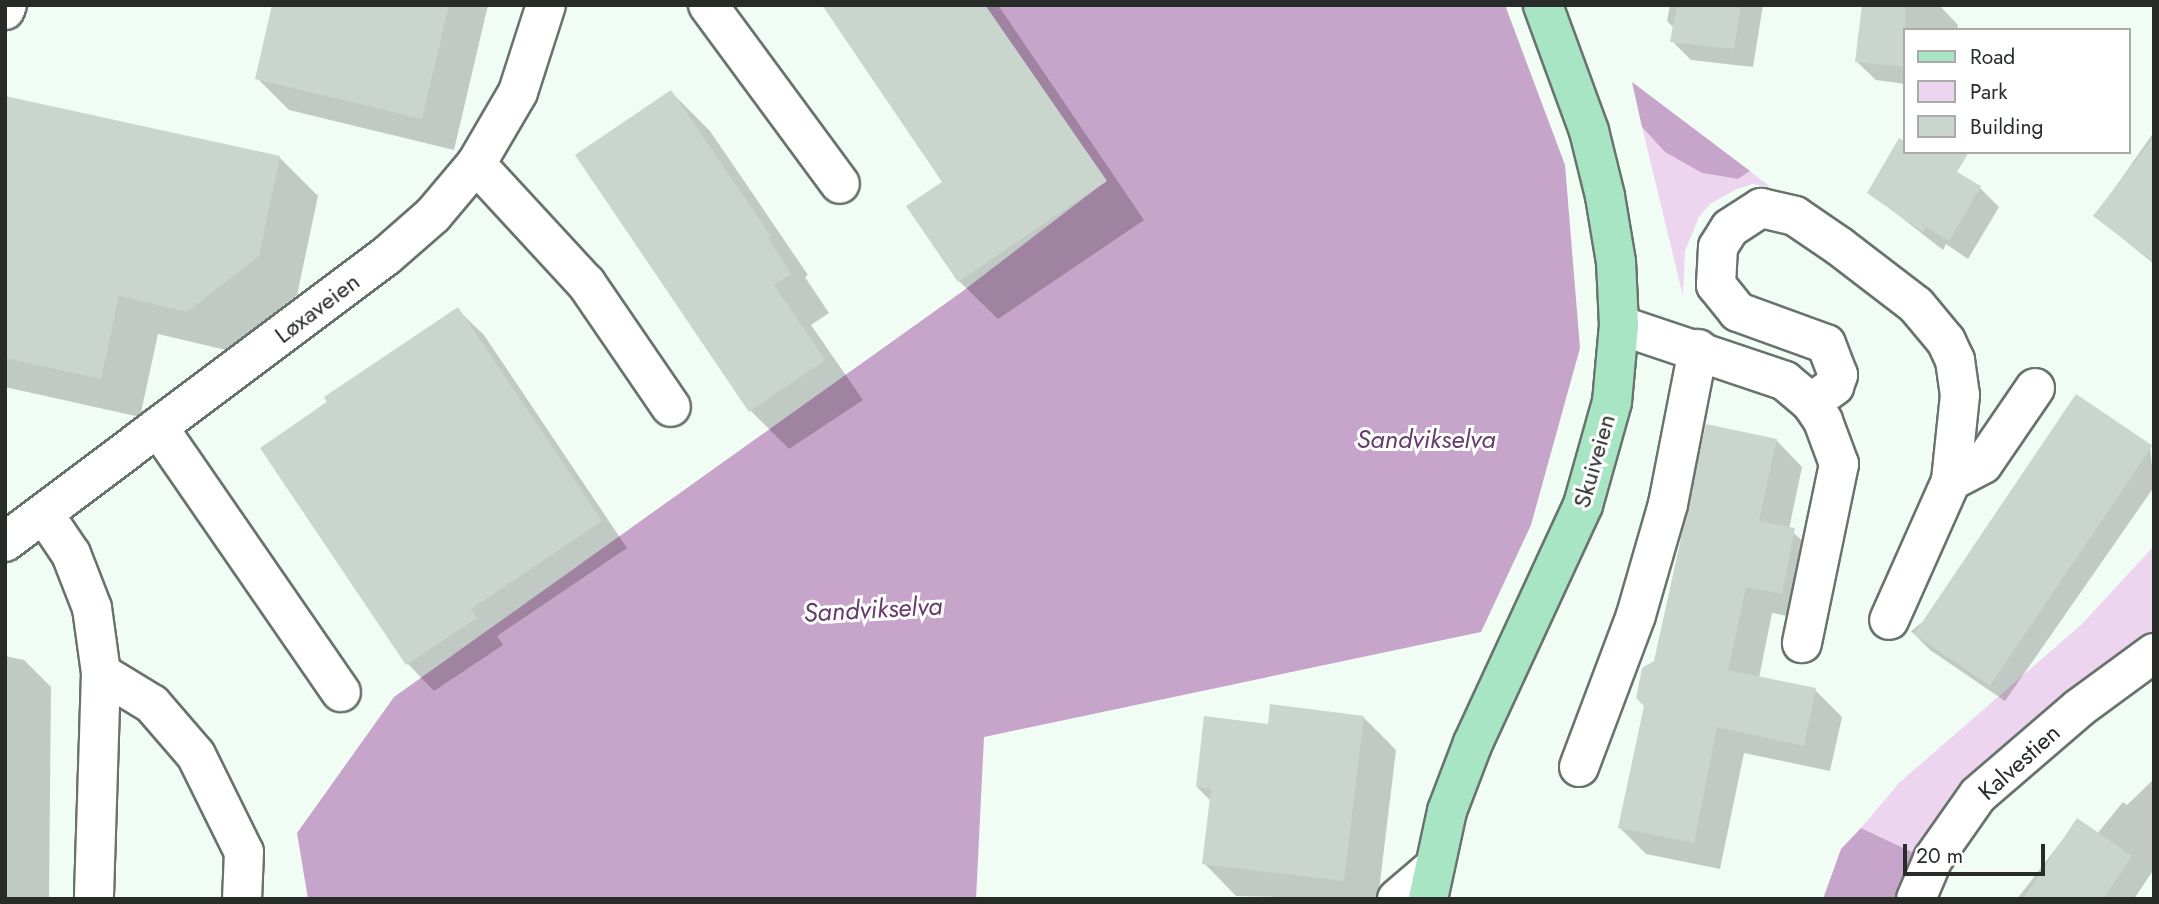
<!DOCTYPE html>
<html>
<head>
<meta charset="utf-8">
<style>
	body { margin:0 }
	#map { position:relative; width:2159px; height:904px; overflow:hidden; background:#f1fcf5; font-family:Jost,sans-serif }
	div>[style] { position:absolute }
	.green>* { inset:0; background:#edd5ef }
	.forest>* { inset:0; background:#c7a4ca }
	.shadow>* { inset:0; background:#0003 }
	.building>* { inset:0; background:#cad5ce; transform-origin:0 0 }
	.roads { filter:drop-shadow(2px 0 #69736d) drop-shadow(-2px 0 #69736d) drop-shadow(0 2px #69736d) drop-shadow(0 -2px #69736d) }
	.minor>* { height:38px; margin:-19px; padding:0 19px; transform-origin:19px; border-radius:19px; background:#fff }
	.major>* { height:38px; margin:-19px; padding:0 19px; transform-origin:19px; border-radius:19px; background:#a8e5c4 }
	span { translate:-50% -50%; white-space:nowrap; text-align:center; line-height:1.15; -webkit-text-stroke:6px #fff; paint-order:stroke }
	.street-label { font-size:24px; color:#282c29 }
	.water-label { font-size:26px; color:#673b6c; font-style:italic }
	.frame { position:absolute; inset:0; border:7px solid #282c29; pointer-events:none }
	.legend { position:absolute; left:1903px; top:28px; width:228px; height:126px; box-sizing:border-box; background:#fff; border:2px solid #a9aba9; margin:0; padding:9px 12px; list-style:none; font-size:21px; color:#282c29 }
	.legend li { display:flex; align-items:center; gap:14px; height:35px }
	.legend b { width:35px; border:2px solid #a9aba9 }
	.scale { position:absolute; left:1903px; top:844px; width:142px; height:32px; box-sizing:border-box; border:4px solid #282c29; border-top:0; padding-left:9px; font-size:21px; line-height:24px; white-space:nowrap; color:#282c29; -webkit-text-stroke:5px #fff; paint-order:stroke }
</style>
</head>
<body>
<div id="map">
	<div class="green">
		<i style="clip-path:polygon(1642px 127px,1665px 152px,1702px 173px,1738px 179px,1750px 171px,1770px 187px,1752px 184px,1735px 190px,1710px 204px,1699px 217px,1685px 251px,1683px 296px)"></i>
		<i style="clip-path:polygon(2154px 546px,2154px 638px,1946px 811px,1914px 853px,1861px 828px,1900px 782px,2082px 624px)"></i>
	</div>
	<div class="forest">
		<i style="clip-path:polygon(985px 5px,1505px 5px,1565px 165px,1580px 348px,1531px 525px,1481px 632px,984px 737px,976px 899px,308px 899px,297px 833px,394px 697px,963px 291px,1106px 181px)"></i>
		<i style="clip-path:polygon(1632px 82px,1750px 171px,1738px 179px,1702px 173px,1665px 152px,1642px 127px)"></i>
		<i style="clip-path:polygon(1861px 828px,1914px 853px,1895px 899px,1823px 899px,1841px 849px)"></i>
	</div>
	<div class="shadow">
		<i style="clip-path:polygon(274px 5px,488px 5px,454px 150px,289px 110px,257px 78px)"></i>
		<i style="clip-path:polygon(829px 5px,998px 5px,1144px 220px,998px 319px,959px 281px,944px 182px)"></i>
		<i style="clip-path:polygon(1670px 5px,1763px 5px,1753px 67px,1691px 60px,1672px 41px,1674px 28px,1667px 21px)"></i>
		<i style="clip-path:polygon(1863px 5px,1939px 5px,1958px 25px,1957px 30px,1905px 30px,1905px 84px,1876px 80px,1856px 61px)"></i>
		<i style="clip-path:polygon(671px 92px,710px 131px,808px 275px,805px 277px,829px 313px,811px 325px,863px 400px,789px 449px,751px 411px)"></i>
		<i style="clip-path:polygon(5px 98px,280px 158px,318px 196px,297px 295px,226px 350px,158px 334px,140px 417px,5px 387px)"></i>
		<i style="clip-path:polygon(2154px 132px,2154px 264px,2095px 216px)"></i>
		<i style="clip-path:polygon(1900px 141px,1905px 144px,1905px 152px,1980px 188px,1999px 207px,1968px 259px,1946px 244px,1943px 250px,1870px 193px)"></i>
		<i style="clip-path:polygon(457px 309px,484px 335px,627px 548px,497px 636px,503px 645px,434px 691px,408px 664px,262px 448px)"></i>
		<i style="clip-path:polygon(1776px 440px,1802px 467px,1789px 529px,1821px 557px,1809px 620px,1772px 613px,1759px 678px,1815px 690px,1842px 717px,1830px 771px,1744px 753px,1720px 869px,1646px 854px,1619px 827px,1655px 662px)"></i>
		<i style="clip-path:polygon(2150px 446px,2154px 487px,2005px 701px,1930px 650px,1911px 631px)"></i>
		<i style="clip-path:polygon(5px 656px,24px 660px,51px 687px,49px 899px,5px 899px)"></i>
		<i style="clip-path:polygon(1364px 718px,1396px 750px,1378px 899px,1236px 896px,1204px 863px,1211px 801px,1197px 787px,1269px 726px)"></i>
		<i style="clip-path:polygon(2154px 779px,2154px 869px,2134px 899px,2017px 899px,2077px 821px,2097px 834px,2123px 802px,2127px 805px)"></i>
	</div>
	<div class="building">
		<i style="clip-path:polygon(272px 5px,449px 5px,422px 119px,255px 79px)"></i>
		<i style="clip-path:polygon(822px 5px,985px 5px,1107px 181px,958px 282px,906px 206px,942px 182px)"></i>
		<i style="clip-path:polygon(1677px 5px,1741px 5px,1734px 49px,1670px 42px)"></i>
		<i style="clip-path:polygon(1862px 5px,1905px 5px,1905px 67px,1855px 62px)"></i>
		<i style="clip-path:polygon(671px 90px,771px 236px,768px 238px,791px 274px,774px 285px,825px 360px,749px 412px,575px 155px)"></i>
		<i style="clip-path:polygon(5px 96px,280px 156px,259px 256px,187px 312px,119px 296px,101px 379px,5px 358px)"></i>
		<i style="clip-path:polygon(2154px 137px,2154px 262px,2093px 216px)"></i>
		<i style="clip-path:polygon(1899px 138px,1905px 142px,1905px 152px,1969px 152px,1957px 172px,1981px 186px,1949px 241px,1926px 227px,1923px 232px,1867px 193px)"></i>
		<i style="clip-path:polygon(458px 307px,602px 521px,471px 609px,477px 618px,406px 665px,260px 448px,327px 402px,324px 397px)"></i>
		<i style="left:2076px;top:394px;width:92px;height:290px;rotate:34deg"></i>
		<i style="clip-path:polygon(1706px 424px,1777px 439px,1759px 521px,1795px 528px,1782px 594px,1746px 587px,1728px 670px,1816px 688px,1804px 746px,1717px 727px,1694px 843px,1618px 828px,1644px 706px,1636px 698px,1642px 668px,1654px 661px)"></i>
		<i style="clip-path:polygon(1270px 704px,1364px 716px,1344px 881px,1202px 864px,1211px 789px,1196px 787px,1204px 716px,1268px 724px)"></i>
		<i style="clip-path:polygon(2077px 818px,2132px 856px,2103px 899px,2023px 899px)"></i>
	</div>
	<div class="roads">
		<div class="minor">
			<i style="left:708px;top:5px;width:222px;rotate:53.6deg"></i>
			<i style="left:5px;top:10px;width:5px;rotate:-68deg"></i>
			<i style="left:476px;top:164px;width:162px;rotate:47.3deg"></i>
			<i style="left:586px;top:283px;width:150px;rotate:55.6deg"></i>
			<i style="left:1619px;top:325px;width:175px;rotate:18.6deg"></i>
			<i style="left:1785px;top:381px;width:34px;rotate:40deg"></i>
			<i style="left:1811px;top:403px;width:22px;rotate:56deg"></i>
			<i style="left:1823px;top:421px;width:46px;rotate:69.6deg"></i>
			<i style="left:1839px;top:464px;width:183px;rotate:101.7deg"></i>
			<i style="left:1811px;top:403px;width:29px;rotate:-36deg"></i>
			<i style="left:1834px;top:386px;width:12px;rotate:-70deg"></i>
			<i style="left:1838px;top:375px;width:33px;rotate:-111deg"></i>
			<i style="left:1826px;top:344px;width:94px;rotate:-160deg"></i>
			<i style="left:1738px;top:312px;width:35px;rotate:-129deg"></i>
			<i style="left:1716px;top:285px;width:38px;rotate:-87deg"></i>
			<i style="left:1718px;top:247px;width:22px;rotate:-58deg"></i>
			<i style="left:1730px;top:228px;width:37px;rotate:-33deg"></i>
			<i style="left:1761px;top:208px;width:35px;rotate:13deg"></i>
			<i style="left:1795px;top:216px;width:53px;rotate:34.3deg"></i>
			<i style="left:1839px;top:246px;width:97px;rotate:37.5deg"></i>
			<i style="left:1916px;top:305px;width:47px;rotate:50.2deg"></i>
			<i style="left:1946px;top:341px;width:21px;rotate:65deg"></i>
			<i style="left:1955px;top:360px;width:35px;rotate:82deg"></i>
			<i style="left:1960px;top:395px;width:86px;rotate:96deg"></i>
			<i style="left:1951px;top:481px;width:152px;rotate:114deg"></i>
			<i style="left:158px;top:427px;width:322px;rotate:55.4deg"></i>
			<i style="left:1951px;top:481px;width:36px;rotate:-28deg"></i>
			<i style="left:1983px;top:464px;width:92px;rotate:-55.6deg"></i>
			<i style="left:44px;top:514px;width:48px;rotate:56deg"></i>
			<i style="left:71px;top:554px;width:58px;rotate:68.7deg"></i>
			<i style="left:92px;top:608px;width:66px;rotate:82.1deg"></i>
			<i style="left:101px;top:673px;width:226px;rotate:91.8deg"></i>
			<i style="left:5px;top:542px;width:475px;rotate:-36.9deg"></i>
			<i style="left:385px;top:257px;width:64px;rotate:-41.2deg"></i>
			<i style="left:433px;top:215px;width:67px;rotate:-49.9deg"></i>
			<i style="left:476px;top:164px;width:83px;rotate:-59.7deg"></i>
			<i style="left:518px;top:92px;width:91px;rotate:-72.2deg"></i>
			<i style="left:101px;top:673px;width:60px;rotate:31.3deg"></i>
			<i style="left:152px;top:704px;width:67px;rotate:49.2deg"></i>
			<i style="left:196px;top:755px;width:108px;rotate:63.7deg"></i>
			<i style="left:244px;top:852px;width:47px;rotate:92.4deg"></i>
			<i style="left:1579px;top:767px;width:162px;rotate:-69.4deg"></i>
			<i style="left:1636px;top:615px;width:116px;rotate:-73.9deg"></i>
			<i style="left:1668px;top:504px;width:158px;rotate:-79deg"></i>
			<i style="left:1397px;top:899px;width:45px;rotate:-40.5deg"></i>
			<i style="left:1916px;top:899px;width:43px;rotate:-67deg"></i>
			<i style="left:1933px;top:859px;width:78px;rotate:-54.9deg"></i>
			<i style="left:1978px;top:795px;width:133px;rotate:-40.7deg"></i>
			<i style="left:2079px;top:708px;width:93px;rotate:-36.3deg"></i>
		</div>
		<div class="major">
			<i style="left:1428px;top:899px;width:90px;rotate:-77.8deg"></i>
			<i style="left:1447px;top:811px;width:73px;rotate:-69.1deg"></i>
			<i style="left:1473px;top:743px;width:262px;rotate:-65.2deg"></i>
			<i style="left:1583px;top:505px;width:107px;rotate:-74.3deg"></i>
			<i style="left:1612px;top:402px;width:77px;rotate:-84.8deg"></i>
			<i style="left:1619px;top:325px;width:63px;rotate:-92.7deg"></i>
			<i style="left:1616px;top:262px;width:67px;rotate:-99.5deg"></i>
			<i style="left:1605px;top:196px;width:67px;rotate:-103.8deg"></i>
			<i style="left:1589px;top:131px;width:134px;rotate:-110.1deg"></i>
		</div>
	</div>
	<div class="street-label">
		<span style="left:317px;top:308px;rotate:-37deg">Løxaveien</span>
		<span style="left:1594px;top:461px;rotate:-74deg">Skuiveien</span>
		<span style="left:2019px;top:762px;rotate:-42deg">Kalvestien</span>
	</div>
	<div class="water-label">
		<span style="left:1426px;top:440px">Sandvikselva</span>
		<span style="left:873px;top:610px;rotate:-3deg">Sandvikselva</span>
	</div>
	<div class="frame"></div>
	<ul class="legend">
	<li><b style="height:9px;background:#a8e5c4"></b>Road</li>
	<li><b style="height:19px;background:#edd5ef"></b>Park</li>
	<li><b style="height:19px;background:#cad5ce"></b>Building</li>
	</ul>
	<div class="scale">20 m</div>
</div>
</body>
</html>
